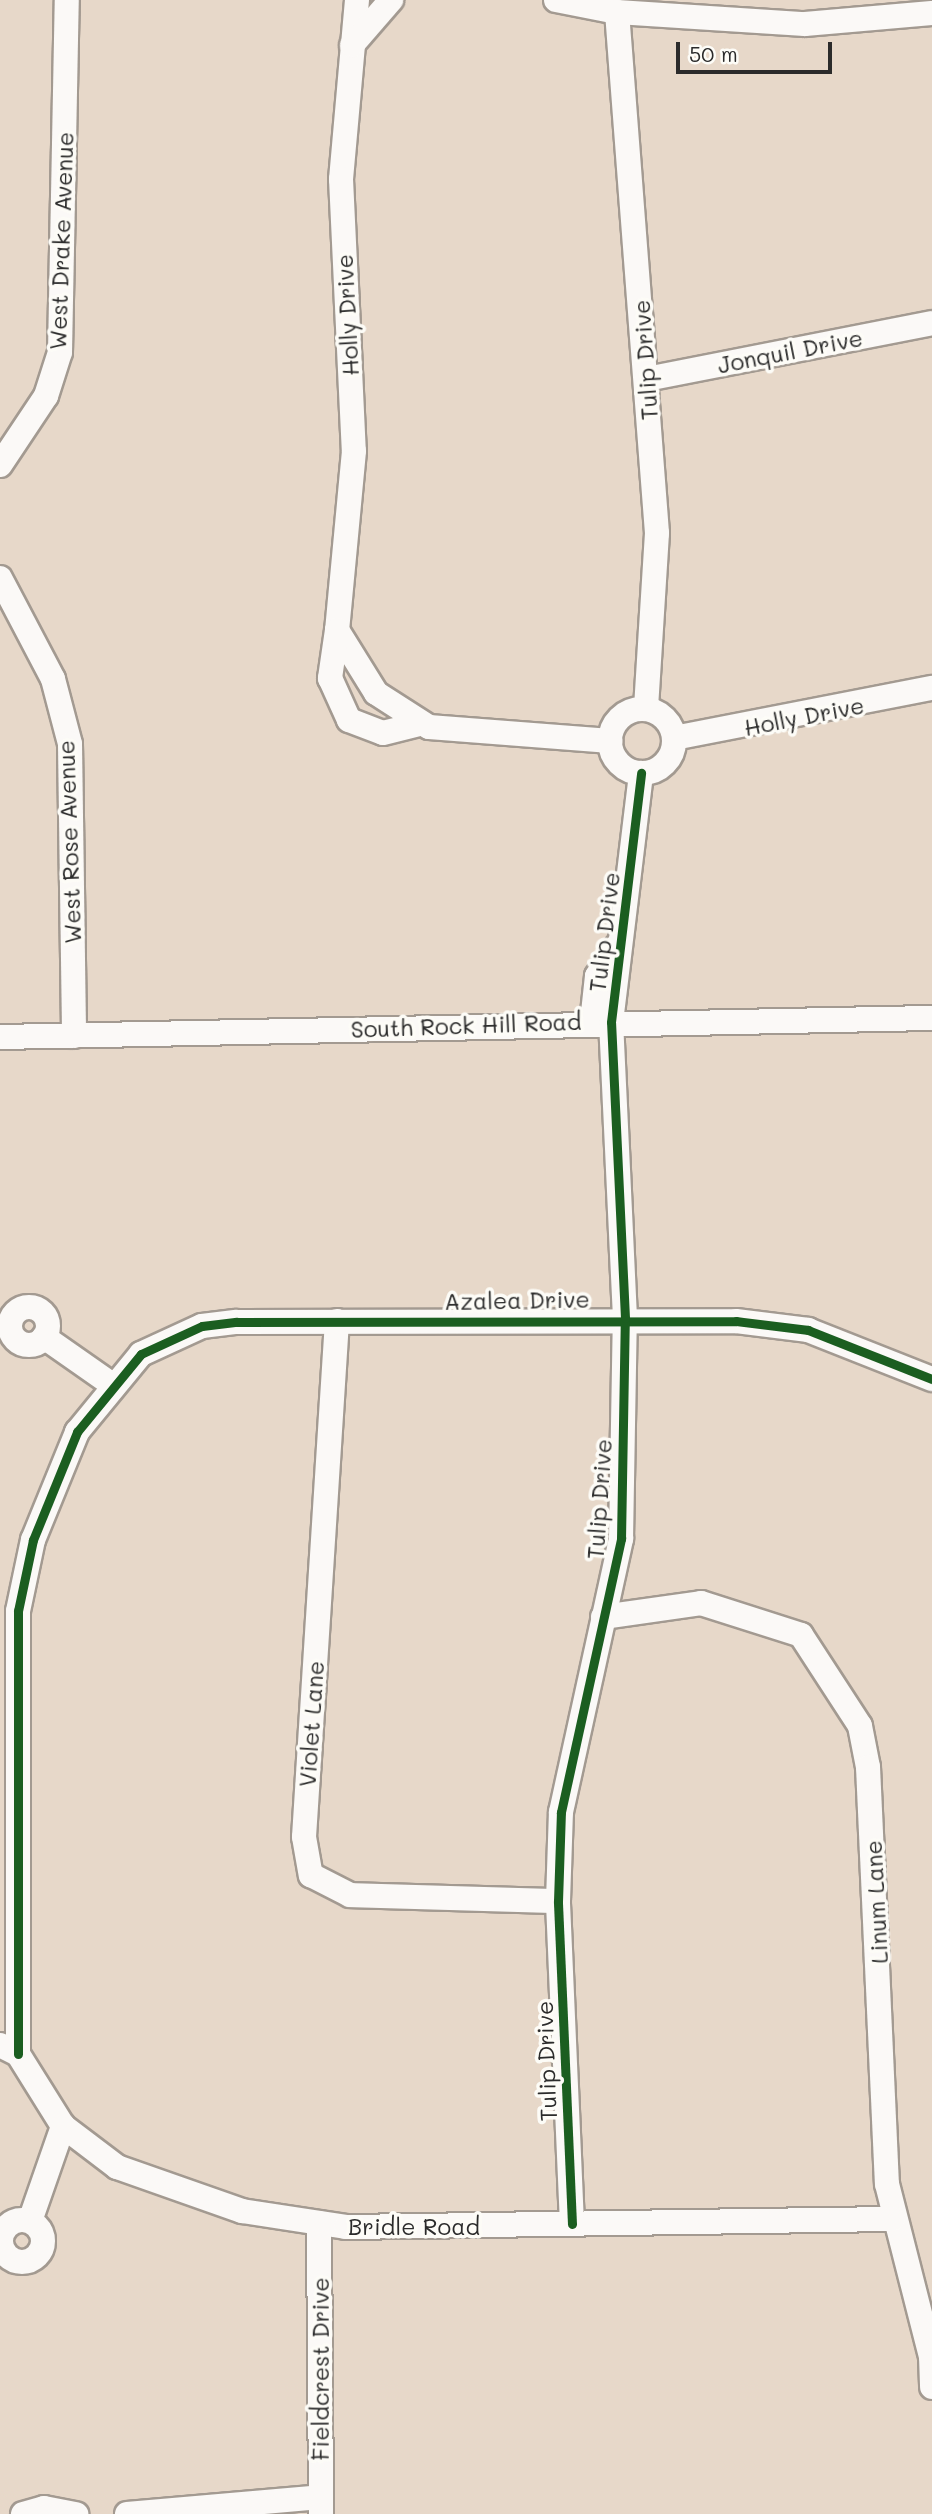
<!DOCTYPE html>
<html>
<head>
<meta charset="utf-8">
<style>
	body { margin:0 }
	#map { position:relative; width:932px; height:2514px; overflow:hidden; background:#e7d8c9; font-family:Mali,sans-serif }
	div>[style] { position:absolute }
	.roads { filter:drop-shadow(2px 0 #a39a91) drop-shadow(-2px 0 #a39a91) drop-shadow(0 2px #a39a91) drop-shadow(0 -2px #a39a91) }
	.minor>* { height:24px; margin:-12px; padding:0 12px; transform-origin:12px; border-radius:12px; background:#fbf9f7 }
	.minor>.ring { margin:-12px; padding:0; box-sizing:content-box; background:none; border:24px solid #fbf9f7; border-radius:50% }
	.cycleway>* { height:9px; margin:-4.5px; padding:0 4.5px; transform-origin:4.5px; border-radius:4.5px; background:#1b5e20 }
	span { translate:-50% -50%; white-space:nowrap; text-align:center; line-height:1.15; -webkit-text-stroke:7px #fdfcf7; paint-order:stroke }
	.street-label { font-size:23px; color:#2b2b2b }
	.scale { position:absolute; left:676px; top:42px; width:156px; height:32px; box-sizing:border-box; border:4px solid #2b2b2b; border-top:0; padding-left:9px; font-size:21px; line-height:24px; white-space:nowrap; color:#2b2b2b; -webkit-text-stroke:5px #fdfcf7; paint-order:stroke }
</style>
</head>
<body>
<div id="map">
	<div class="roads">
		<div class="minor">
			<i style="left:357px;top:0;width:180px;rotate:95.1deg"></i>
			<i style="left:341px;top:179px;width:272px;rotate:87.3deg"></i>
			<i style="left:354px;top:451px;width:180px;rotate:95.4deg"></i>
			<i style="left:337px;top:630px;width:74px;rotate:58.2deg"></i>
			<i style="left:376px;top:693px;width:63px;rotate:32.7deg"></i>
			<i style="left:429px;top:727px;width:182px;rotate:4.4deg"></i>
			<i style="left:556px;top:0;width:62px;rotate:11.1deg"></i>
			<i style="left:617px;top:12px;width:188px;rotate:3.7deg"></i>
			<i style="left:805px;top:24px;width:127px;rotate:-5deg"></i>
			<i style="left:617px;top:12px;width:523px;rotate:85.61deg"></i>
			<i style="left:657px;top:533px;width:176px;rotate:93.6deg"></i>
			<i style="left:352px;top:45px;width:60px;rotate:-49.1deg"></i>
			<i style="left:647px;top:379px;width:290px;rotate:-11.1deg"></i>
			<i style="left:0;top:465px;width:83px;rotate:-56.3deg"></i>
			<i style="left:46px;top:396px;width:46px;rotate:-72.3deg"></i>
			<i style="left:60px;top:352px;width:352px;rotate:-88.9deg"></i>
			<i style="left:0;top:578px;width:114px;rotate:62.3deg"></i>
			<i style="left:53px;top:679px;width:67px;rotate:75.3deg"></i>
			<i style="left:70px;top:744px;width:292px;rotate:89.2deg"></i>
			<i style="left:337px;top:630px;width:49px;rotate:98.3deg"></i>
			<i style="left:330px;top:678px;width:46px;rotate:65.7deg"></i>
			<i style="left:349px;top:720px;width:36px;rotate:21deg"></i>
			<i style="left:383px;top:733px;width:38px;rotate:-14deg"></i>
			<i class="ring" style="left:610px;top:709px;width:40px;height:40px"></i>
			<i style="left:674px;top:738px;width:263px;rotate:-11deg"></i>
			<i style="left:592px;top:1022px;width:46px;rotate:-83.8deg"></i>
			<i style="left:597px;top:976px;width:37px;rotate:-56deg"></i>
			<i style="left:0;top:1037px;width:932px;rotate:-1.17deg"></i>
			<i class="ring" style="left:10px;top:1307px;width:14px;height:14px"></i>
			<i style="left:337px;top:1321px;width:517px;rotate:93.66deg"></i>
			<i style="left:304px;top:1837px;width:39px;rotate:80deg"></i>
			<i style="left:311px;top:1875px;width:44px;rotate:27.1deg"></i>
			<i style="left:350px;top:1895px;width:208px;rotate:1.7deg"></i>
			<i style="left:44px;top:1337px;width:82px;rotate:35deg"></i>
			<i style="left:603px;top:1617px;width:99px;rotate:-8.1deg"></i>
			<i style="left:701px;top:1603px;width:105px;rotate:17.7deg"></i>
			<i style="left:801px;top:1635px;width:108px;rotate:57deg"></i>
			<i style="left:860px;top:1726px;width:42px;rotate:79deg"></i>
			<i style="left:868px;top:1767px;width:417px;rotate:87.4deg"></i>
			<i style="left:887px;top:2184px;width:178px;rotate:75.7deg"></i>
			<i style="left:931px;top:2356px;width:31px;rotate:88deg"></i>
			<i style="left:0;top:2045px;width:20px;rotate:27deg"></i>
			<i style="left:18px;top:2054px;width:85px;rotate:58deg"></i>
			<i style="left:63px;top:2126px;width:68px;rotate:37.2deg"></i>
			<i style="left:117px;top:2167px;width:133px;rotate:19.4deg"></i>
			<i style="left:242px;top:2211px;width:105px;rotate:8.7deg"></i>
			<i style="left:346px;top:2227px;width:547px;rotate:-0.84deg"></i>
			<i style="left:18px;top:2054px;width:443px;rotate:-90deg"></i>
			<i style="left:18px;top:1611px;width:73px;rotate:-78.1deg"></i>
			<i style="left:33px;top:1540px;width:117px;rotate:-67.8deg"></i>
			<i style="left:77px;top:1432px;width:101px;rotate:-50.6deg"></i>
			<i style="left:141px;top:1354px;width:67px;rotate:-24.7deg"></i>
			<i style="left:202px;top:1326px;width:35px;rotate:-7deg"></i>
			<i style="left:237px;top:1322px;width:499px;rotate:-0.1deg"></i>
			<i style="left:736px;top:1321px;width:73px;rotate:7.1deg"></i>
			<i style="left:808px;top:1330px;width:133px;rotate:21.6deg"></i>
			<i class="ring" style="left:1px;top:2220px;width:18px;height:18px"></i>
			<i style="left:30px;top:2221px;width:101px;rotate:-70.8deg"></i>
			<i style="left:319px;top:2223px;width:291px;rotate:89.6deg"></i>
			<i style="left:572px;top:2224px;width:323px;rotate:-92.5deg"></i>
			<i style="left:558px;top:1901px;width:89px;rotate:-88.1deg"></i>
			<i style="left:561px;top:1812px;width:280px;rotate:-77.6deg"></i>
			<i style="left:621px;top:1539px;width:221px;rotate:-89deg"></i>
			<i style="left:625px;top:1318px;width:296px;rotate:-92.7deg"></i>
			<i style="left:611px;top:1022px;width:251px;rotate:-83.1deg"></i>
			<i style="left:23px;top:2514px;width:22px;rotate:-16deg"></i>
			<i style="left:44px;top:2508px;width:33px;rotate:11deg"></i>
			<i style="left:127px;top:2514px;width:194px;rotate:-5deg"></i>
		</div>
	</div>
	<div class="cycleway">
		<i style="left:18px;top:2054px;width:443px;rotate:-90deg"></i>
		<i style="left:18px;top:1611px;width:73px;rotate:-78.1deg"></i>
		<i style="left:33px;top:1540px;width:117px;rotate:-67.8deg"></i>
		<i style="left:77px;top:1432px;width:101px;rotate:-50.6deg"></i>
		<i style="left:141px;top:1354px;width:67px;rotate:-24.7deg"></i>
		<i style="left:202px;top:1326px;width:35px;rotate:-7deg"></i>
		<i style="left:237px;top:1322px;width:499px;rotate:-0.1deg"></i>
		<i style="left:736px;top:1321px;width:73px;rotate:7.1deg"></i>
		<i style="left:808px;top:1330px;width:133px;rotate:21.6deg"></i>
		<i style="left:572px;top:2224px;width:323px;rotate:-92.5deg"></i>
		<i style="left:558px;top:1901px;width:89px;rotate:-88.1deg"></i>
		<i style="left:561px;top:1812px;width:280px;rotate:-77.6deg"></i>
		<i style="left:621px;top:1539px;width:221px;rotate:-89deg"></i>
		<i style="left:625px;top:1318px;width:296px;rotate:-92.7deg"></i>
		<i style="left:611px;top:1022px;width:251px;rotate:-83.1deg"></i>
	</div>
	<div class="street-label">
		<span style="left:61px;top:241px;rotate:-88deg">West Drake Avenue</span>
		<span style="left:347px;top:315px;rotate:-93deg">Holly Drive</span>
		<span style="left:790px;top:351px;rotate:-11deg">Jonquil Drive</span>
		<span style="left:645px;top:360px;rotate:-94deg">Tulip Drive</span>
		<span style="left:804px;top:716px;rotate:-11deg">Holly Drive</span>
		<span style="left:69px;top:842px;rotate:-92deg">West Rose Avenue</span>
		<span style="left:604px;top:932px;rotate:-83deg">Tulip Drive</span>
		<span style="left:466px;top:1025px;rotate:-2deg">South Rock Hill Road</span>
		<span style="left:517px;top:1300px;rotate:-1deg">Azalea Drive</span>
		<span style="left:599px;top:1499px;rotate:-86deg">Tulip Drive</span>
		<span style="left:311px;top:1724px;rotate:-86deg">Violet Lane</span>
		<span style="left:876px;top:1902px;rotate:-93deg">Linum Lane</span>
		<span style="left:546px;top:2061px;rotate:-92deg">Tulip Drive</span>
		<span style="left:414px;top:2226px">Bridle Road</span>
		<span style="left:320px;top:2369px;rotate:-90deg">Fieldcrest Drive</span>
	</div>
	<div class="scale">50 m</div>
</div>
</body>
</html>
